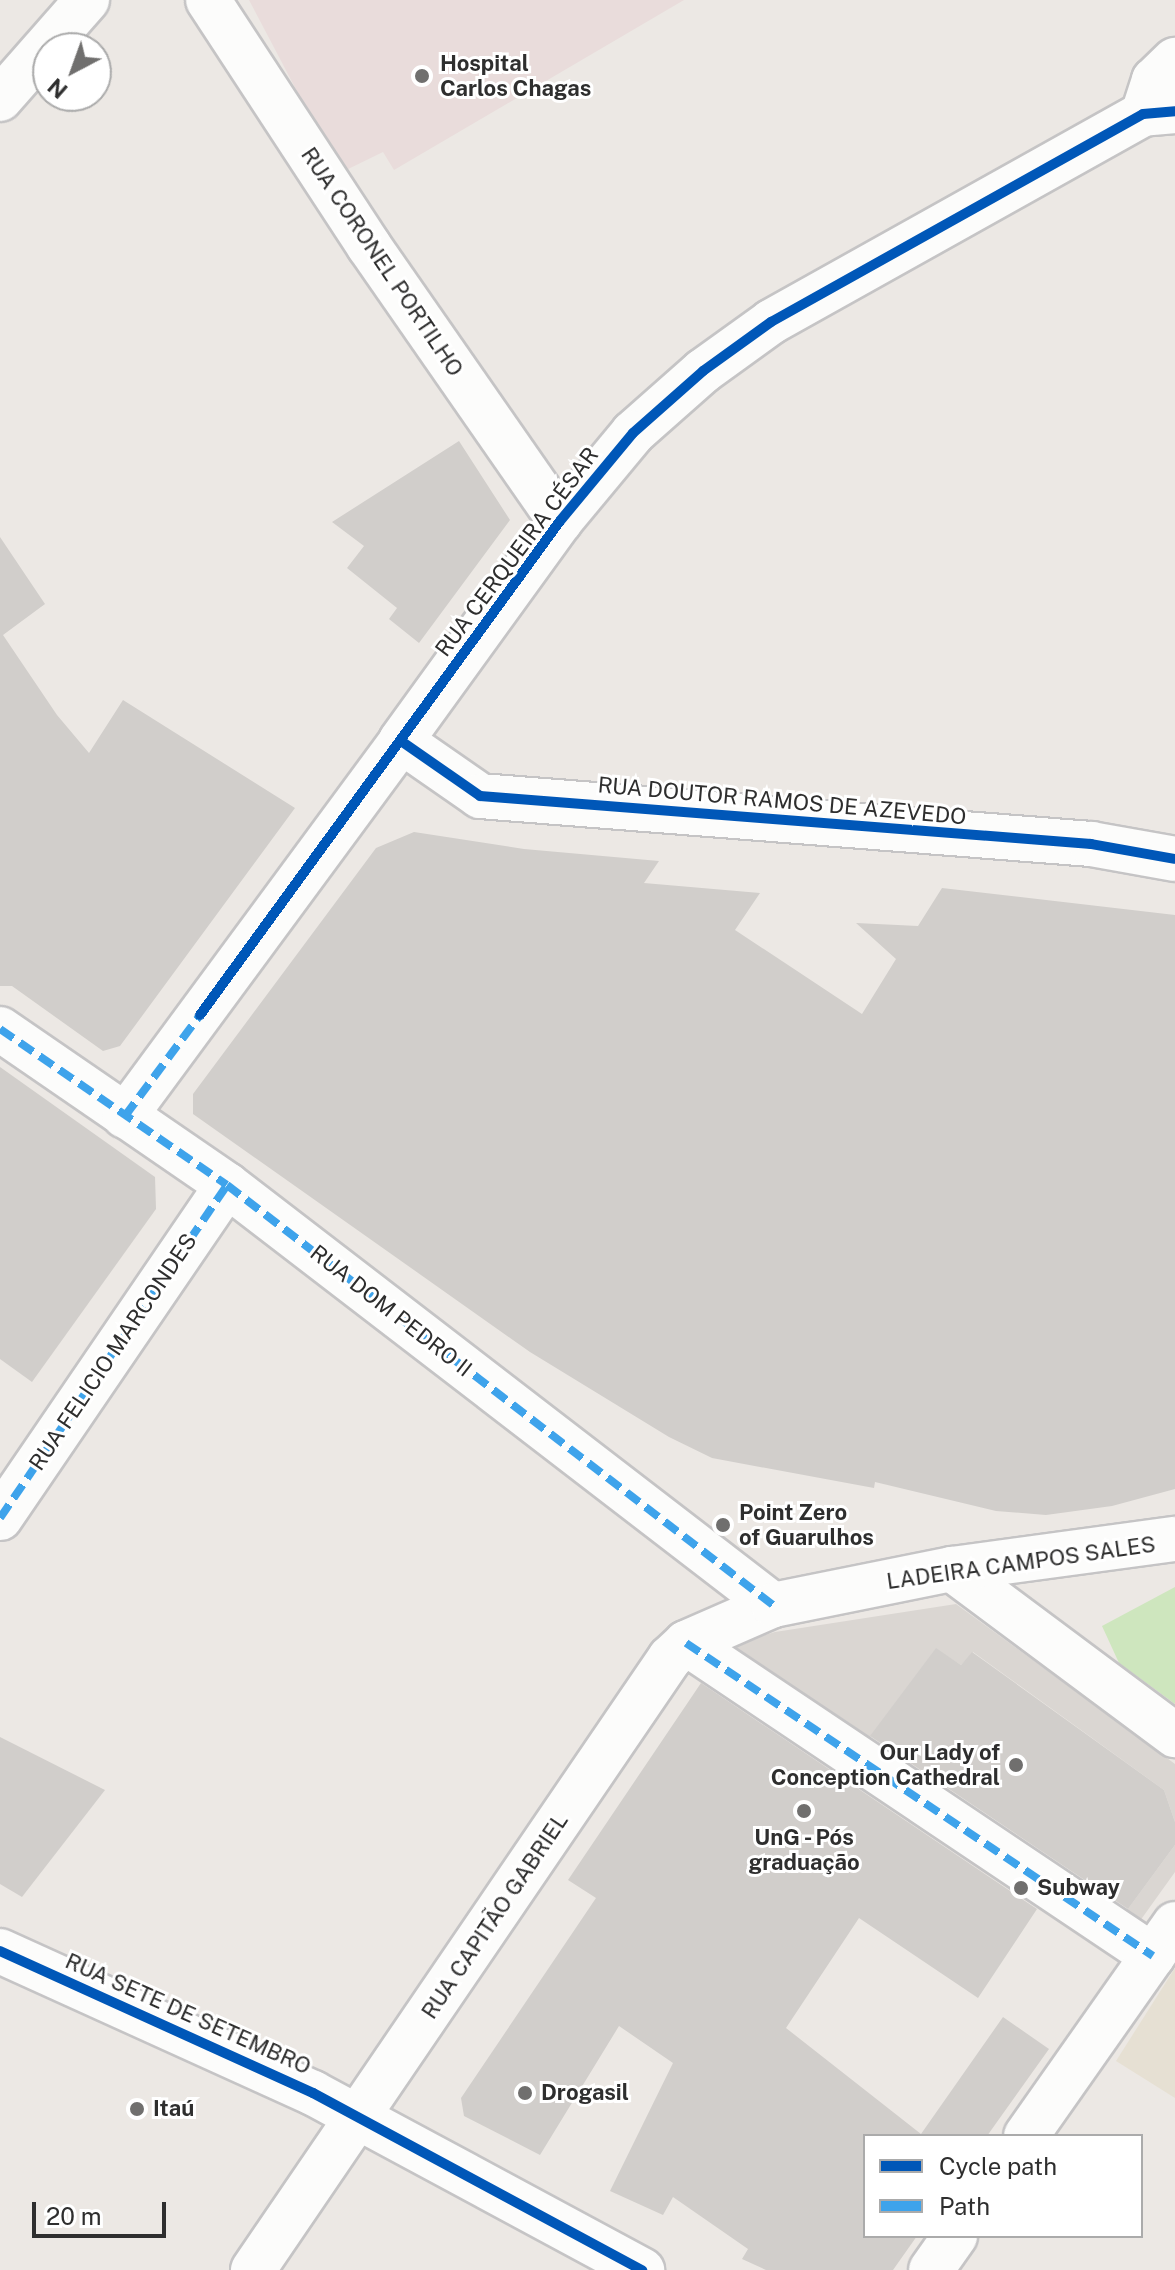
<!DOCTYPE html>
<html>
<head>
<meta charset="utf-8">
<style>
	body { margin:0 }
	#map { position:relative; width:1175px; height:2270px; overflow:hidden; background:#ece8e4; font-family:"Public Sans",sans-serif }
	div>[style] { position:absolute }
	.education>* { inset:0; background:#e6e0d3 }
	.medical>* { inset:0; background:#e9dcdb }
	.green>* { inset:0; background:#cee6be }
	.plaza>* { inset:0; background:#dad6d2 }
	.building>* { inset:0; background:#d1cecb }
	.roads { filter:drop-shadow(2px 0 #c5c4c5) drop-shadow(-2px 0 #c5c4c5) drop-shadow(0 2px #c5c4c5) drop-shadow(0 -2px #c5c4c5) }
	.street>* { height:44px; margin:-22px; padding:0 22px; transform-origin:22px; border-radius:22px; background:#fcfcfb }
	.secondary>* { height:44px; margin:-22px; padding:0 22px; transform-origin:22px; border-radius:22px; background:#fcfcfb }
	.quiet>* { height:8px; margin-top:-4px; transform-origin:0; background:repeating-linear-gradient(90deg,#3ea3eb 0 16px,transparent 0 24px) }
	.cycleway>* { height:10px; margin:-5px; padding:0 5px; transform-origin:5px; border-radius:5px; background:#0057b8 }
	.dots>* { width:22px; height:22px; translate:-50% -50%; box-sizing:border-box; border:4px solid #fff; border-radius:50% }
	span { translate:-50% -50%; white-space:nowrap; text-align:center; line-height:1.15; -webkit-text-stroke:6px #fff; paint-order:stroke }
	.poi-label { font-size:22px; color:#2e2e2e; font-weight:700 }
	.left { translate:0 -50%; text-align:left }
	.right { translate:-100% -50%; text-align:right }
	.street-label { font-size:22px; color:#2e2e2e }
	.legend { position:absolute; left:863px; top:2134px; width:280px; height:104px; box-sizing:border-box; background:#fff; border:2px solid #ababab; margin:0; padding:10px 14px; list-style:none; font-size:24px; color:#2e2e2e }
	.legend li { display:flex; align-items:center; gap:16px; height:40px }
	.legend b { width:40px; border:2px solid #ababab }
	.north { position:absolute; left:32px; top:32px; width:80px; height:80px; box-sizing:border-box; background:#fff; border:2px solid #ababab; border-radius:50%; rotate:221deg; font-size:22px; font-weight:700; line-height:32px; text-align:center; color:#2e2e2e }
	.north::after { content:''; display:block; margin:auto; width:28px; height:36px; background:#706f6e; clip-path:polygon(50% 0,100% 100%,50% 72%,0 100%) }
	.scale { position:absolute; left:32px; top:2202px; width:134px; height:36px; box-sizing:border-box; border:4px solid #2e2e2e; border-top:0; padding-left:10px; font-size:24px; line-height:28px; white-space:nowrap; color:#2e2e2e; -webkit-text-stroke:6px #fff; paint-order:stroke }
</style>
</head>
<body>
<div id="map">
	<div class="education">
		<i style="clip-path:polygon(1175px 1968px,1175px 2098px,1116px 2061px)"></i>
	</div>
	<div class="medical">
		<i style="clip-path:polygon(249px 0,684px 0,394px 170px,383px 152px,340px 173px)"></i>
	</div>
	<div class="green">
		<i style="clip-path:polygon(1175px 1587px,1175px 1704px,1119px 1663px,1102px 1626px)"></i>
	</div>
	<div class="plaza">
		<i style="clip-path:polygon(956px 1604px,1175px 1764px,1175px 1822px,1164px 1790px,973px 1652px,961px 1665px,936px 1649px,868px 1740px,1122px 1917px,1175px 1845px,1175px 1872px,1117px 1953px,724px 1648px,775px 1632px)"></i>
	</div>
	<div class="building">
		<i style="clip-path:polygon(459px 441px,510px 520px,419px 643px,389px 619px,397px 608px,347px 568px,364px 546px,332px 522px)"></i>
		<i style="clip-path:polygon(0 537px,45px 604px,3px 635px,57px 715px,89px 753px,123px 700px,295px 808px,120px 1046px,103px 1051px,12px 986px,0 986px)"></i>
		<i style="clip-path:polygon(414px 832px,524px 849px,659px 861px,644px 883px,760px 893px,735px 930px,862px 1014px,896px 959px,856px 923px,918px 926px,942px 888px,1175px 915px,1175px 1489px,1112px 1506px,1046px 1515px,996px 1511px,875px 1482px,874px 1488px,712px 1458px,669px 1437px,530px 1352px,193px 1114px,193px 1094px,376px 848px)"></i>
		<i style="clip-path:polygon(0 1067px,155px 1177px,156px 1209px,32px 1382px,0 1359px)"></i>
		<i style="clip-path:polygon(936px 1648px,961px 1665px,972px 1652px,1164px 1790px,1175px 1822px,1175px 1845px,1128px 1909px,870px 1736px)"></i>
		<i style="clip-path:polygon(701px 1683px,1037px 1909px,978px 1998px,859px 1918px,786px 2028px,921px 2134px,1003px 2017px,1049px 2049px,987px 2136px,865px 2136px,865px 2236px,917px 2236px,893px 2270px,766px 2270px,742px 2259px,748px 2249px,673px 2197px,663px 2215px,610px 2191px,673px 2063px,619px 2026px,540px 2155px,464px 2116px,461px 2098px,596px 1898px,568px 1880px)"></i>
		<i style="clip-path:polygon(0 1737px,105px 1790px,22px 1897px,0 1884px)"></i>
	</div>
	<div class="roads">
		<div class="street">
			<i style="left:208px;top:0;width:294px;rotate:56.8deg"></i>
			<i style="left:369px;top:246px;width:335px;rotate:55.2deg"></i>
			<i style="left:0;top:99px;width:132px;rotate:-48.7deg"></i>
			<i style="left:0;top:1029px;width:275px;rotate:34.5deg"></i>
			<i style="left:227px;top:1185px;width:689px;rotate:37.57deg"></i>
			<i style="left:125px;top:1116px;width:466px;rotate:-53.6deg"></i>
			<i style="left:0;top:1518px;width:403px;rotate:-55.7deg"></i>
			<i style="left:952px;top:1569px;width:278px;rotate:36.7deg"></i>
			<i style="left:686px;top:1643px;width:562px;rotate:33.83deg"></i>
			<i style="left:1026px;top:2136px;width:259px;rotate:-54.9deg"></i>
			<i style="left:931px;top:2270px;width:42px;rotate:-54.8deg"></i>
		</div>
		<div class="secondary">
			<i style="left:1175px;top:111px;width:32px;rotate:175deg"></i>
			<i style="left:1143px;top:114px;width:426px;rotate:150.8deg"></i>
			<i style="left:771px;top:322px;width:84px;rotate:144.2deg"></i>
			<i style="left:703px;top:371px;width:94px;rotate:138.5deg"></i>
			<i style="left:633px;top:433px;width:114px;rotate:129.7deg"></i>
			<i style="left:560px;top:521px;width:271px;rotate:125.9deg"></i>
			<i style="left:401px;top:741px;width:96px;rotate:34.8deg"></i>
			<i style="left:480px;top:796px;width:613px;rotate:4.49deg"></i>
			<i style="left:1091px;top:844px;width:85px;rotate:10.1deg"></i>
			<i style="left:1143px;top:114px;width:36px;rotate:-72deg"></i>
			<i style="left:1154px;top:80px;width:29px;rotate:-44deg"></i>
			<i style="left:0;top:1951px;width:344px;rotate:24.4deg"></i>
			<i style="left:313px;top:2093px;width:374px;rotate:28.3deg"></i>
			<i style="left:253px;top:2270px;width:741px;rotate:-55.73deg"></i>
			<i style="left:670px;top:1658px;width:22px;rotate:-43deg"></i>
			<i style="left:686px;top:1643px;width:95px;rotate:-23.6deg"></i>
			<i style="left:773px;top:1605px;width:183px;rotate:-11.4deg"></i>
			<i style="left:952px;top:1569px;width:225px;rotate:-7.7deg"></i>
		</div>
	</div>
	<div class="quiet">
		<i style="left:0;top:1029px;width:275px;rotate:34.5deg"></i>
		<i style="left:227px;top:1185px;width:689px;rotate:37.57deg"></i>
		<i style="left:125px;top:1116px;width:126px;rotate:-53.4deg"></i>
		<i style="left:0;top:1518px;width:403px;rotate:-55.7deg"></i>
		<i style="left:686px;top:1643px;width:562px;rotate:33.83deg"></i>
	</div>
	<div class="cycleway">
		<i style="left:401px;top:741px;width:96px;rotate:34.8deg"></i>
		<i style="left:480px;top:796px;width:613px;rotate:4.49deg"></i>
		<i style="left:1091px;top:844px;width:85px;rotate:10.1deg"></i>
		<i style="left:200px;top:1015px;width:611px;rotate:-53.92deg"></i>
		<i style="left:560px;top:521px;width:114px;rotate:-50.3deg"></i>
		<i style="left:633px;top:433px;width:94px;rotate:-41.5deg"></i>
		<i style="left:703px;top:371px;width:84px;rotate:-35.8deg"></i>
		<i style="left:771px;top:322px;width:426px;rotate:-29.2deg"></i>
		<i style="left:1143px;top:114px;width:32px;rotate:-5deg"></i>
		<i style="left:0;top:1951px;width:344px;rotate:24.4deg"></i>
		<i style="left:313px;top:2093px;width:374px;rotate:28.3deg"></i>
	</div>
	<div class="dots">
		<i style="left:422px;top:76px;background:#706f6e"></i>
		<i style="left:723px;top:1525px;background:#706f6e"></i>
		<i style="left:1016px;top:1765px;background:#706f6e"></i>
		<i style="left:804px;top:1811px;background:#706f6e"></i>
		<i style="left:1021px;top:1888px;background:#706f6e"></i>
		<i style="left:525px;top:2093px;background:#706f6e"></i>
		<i style="left:137px;top:2109px;background:#706f6e"></i>
	</div>
	<div class="poi-label">
		<span class="left" style="left:440px;top:76px">Hospital<br>Carlos Chagas</span>
		<span class="left" style="left:739px;top:1525px">Point Zero<br>of Guarulhos</span>
		<span class="right" style="left:1000px;top:1765px">Our Lady of<br>Conception Cathedral</span>
		<span style="left:804px;top:1850px">UnG - Pós<br>graduação</span>
		<span class="left" style="left:1037px;top:1888px">Subway</span>
		<span class="left" style="left:541px;top:2093px">Drogasil</span>
		<span class="left" style="left:153px;top:2109px">Itaú</span>
	</div>
	<div class="street-label">
		<span style="left:382px;top:262px;rotate:56deg">RUA CORONEL PORTILHO</span>
		<span style="left:517px;top:552px;rotate:-53deg">RUA CERQUEIRA CÉSAR</span>
		<span style="left:782px;top:801px;rotate:5deg">RUA DOUTOR RAMOS DE AZEVEDO</span>
		<span style="left:391px;top:1311px;rotate:38deg">RUA DOM PEDRO II</span>
		<span style="left:113px;top:1352px;rotate:-56deg">RUA FELICIO MARCONDES</span>
		<span style="left:1021px;top:1563px;rotate:-8deg">LADEIRA CAMPOS SALES</span>
		<span style="left:495px;top:1916px;rotate:-56deg">RUA CAPITÃO GABRIEL</span>
		<span style="left:188px;top:2014px;rotate:24deg">RUA SETE DE SETEMBRO</span>
	</div>
	<ul class="legend">
	<li><b style="height:10px;background:#0057b8"></b>Cycle path</li>
	<li><b style="height:10px;background:#3ea3eb"></b>Path</li>
	</ul>
	<div class="north">N</div>
	<div class="scale">20 m</div>
</div>
</body>
</html>
